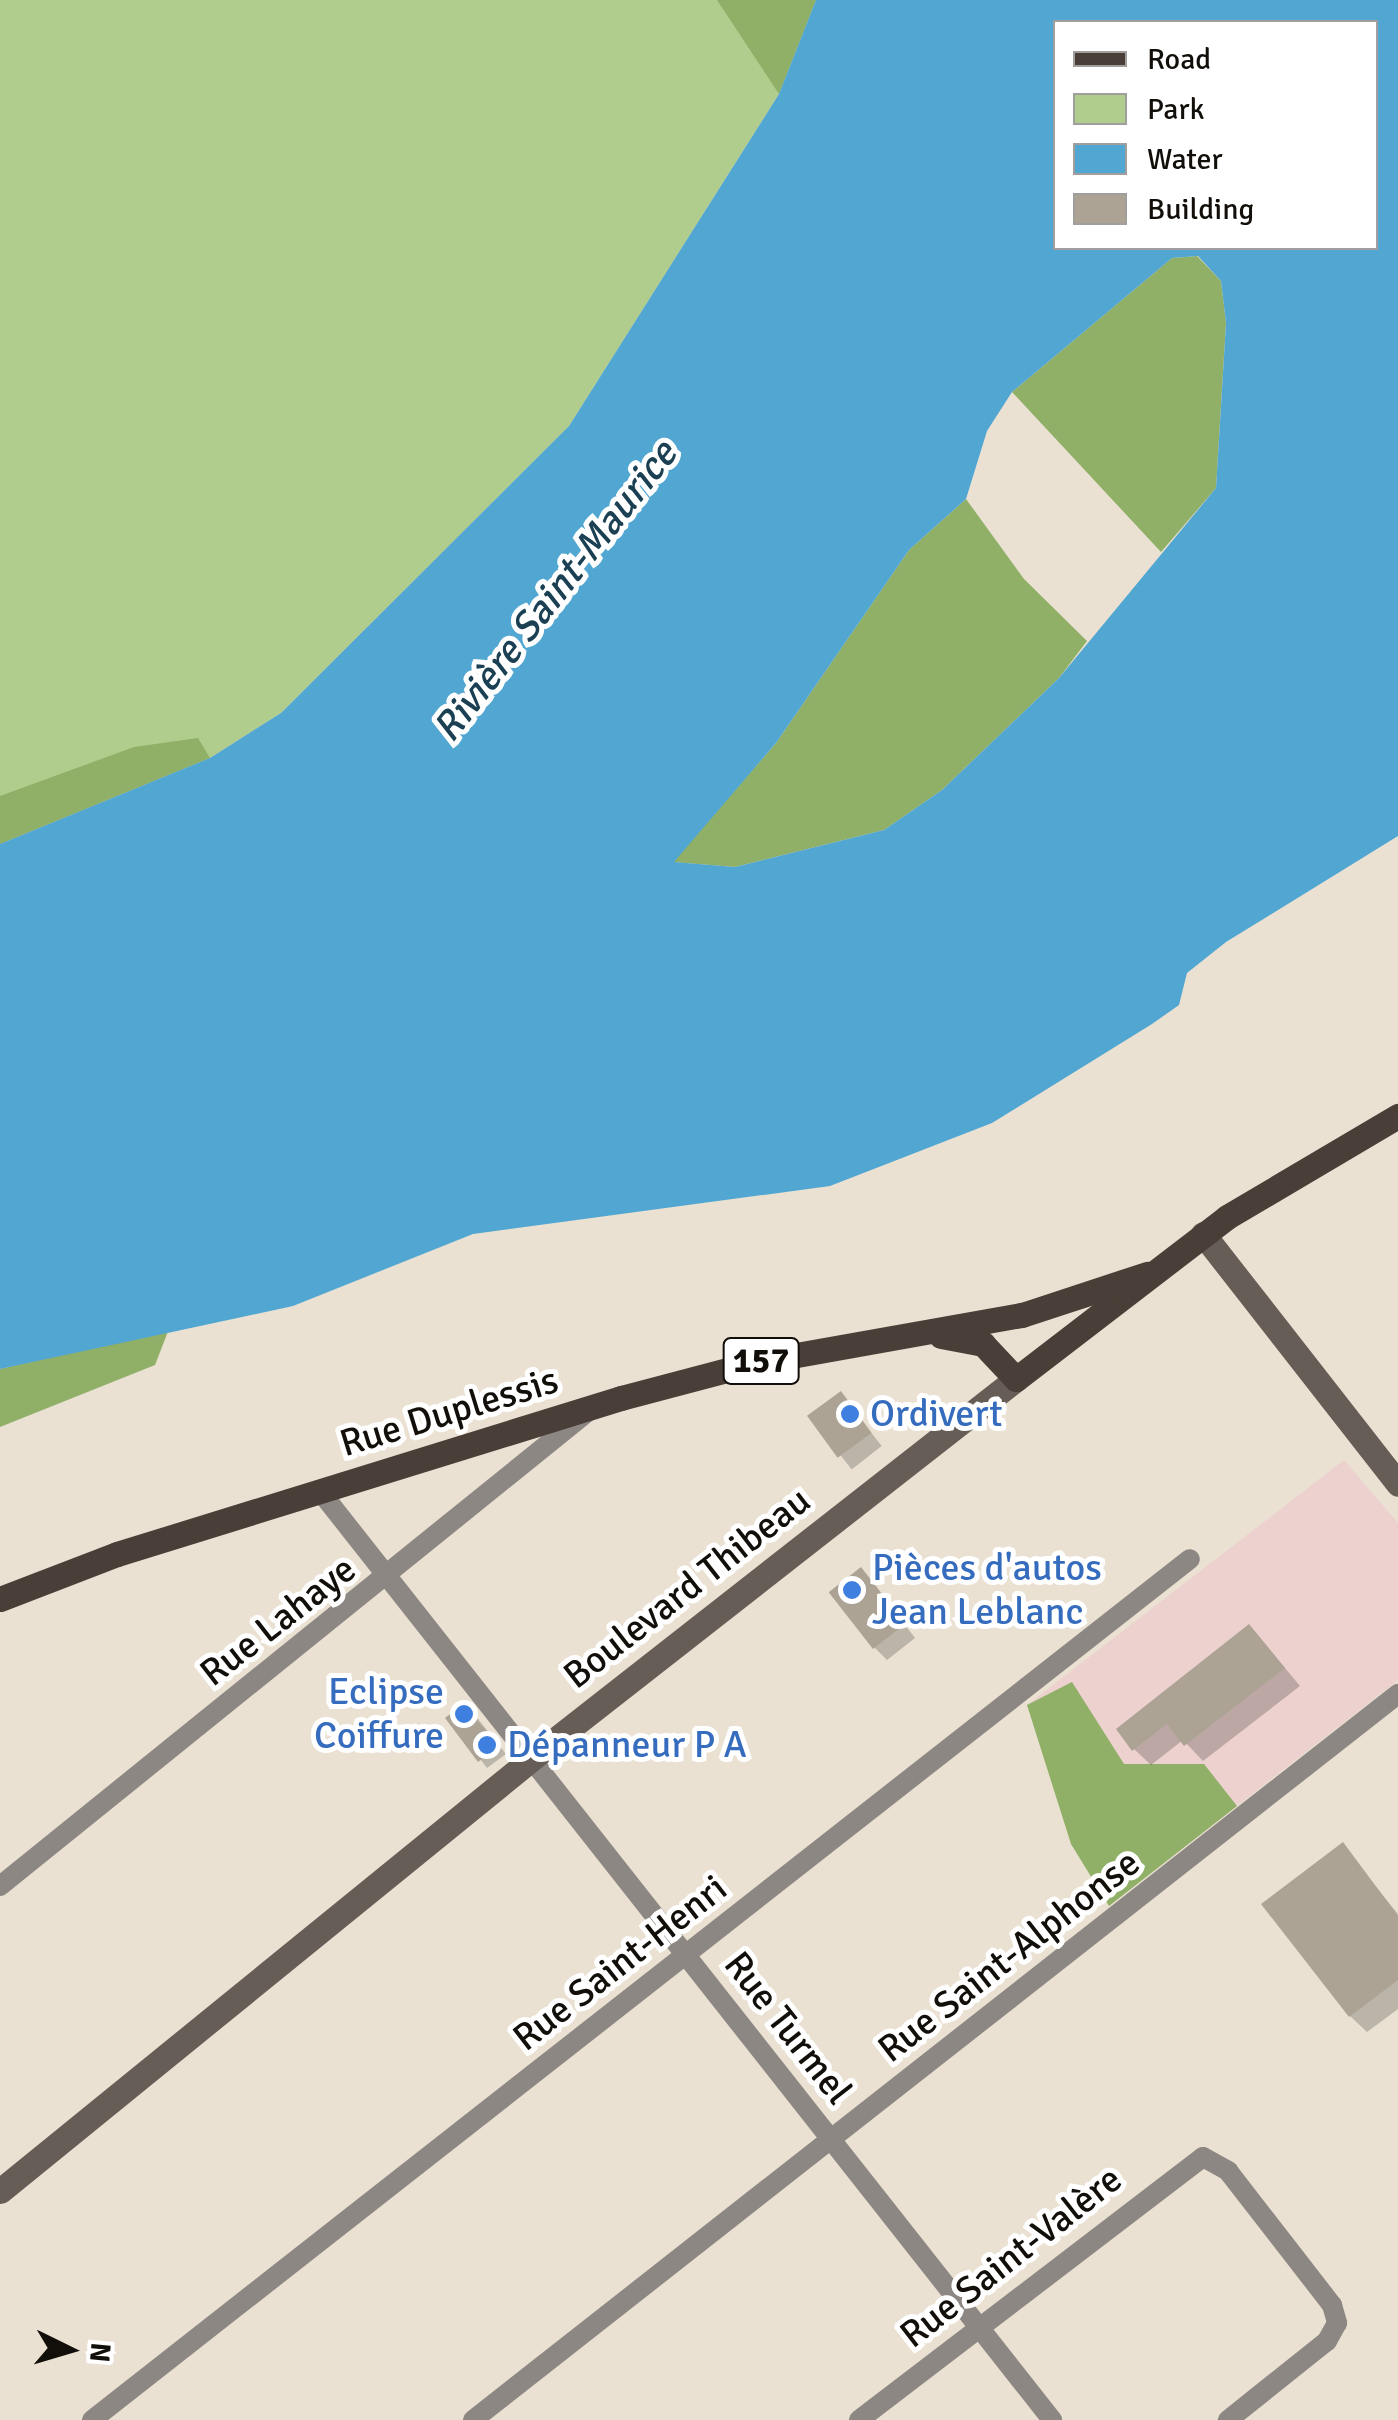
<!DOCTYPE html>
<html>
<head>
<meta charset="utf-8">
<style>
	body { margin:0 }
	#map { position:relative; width:1398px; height:2420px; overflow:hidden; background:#eae1d2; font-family:Signika,sans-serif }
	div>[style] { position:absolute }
	.education>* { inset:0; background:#ecd1cf }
	.green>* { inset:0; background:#b0cd8d }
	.forest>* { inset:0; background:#90af67 }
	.water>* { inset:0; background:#52a7d2 }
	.shadow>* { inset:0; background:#0003; transform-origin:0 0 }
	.building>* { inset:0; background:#aca395; transform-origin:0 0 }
	.street>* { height:20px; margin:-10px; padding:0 10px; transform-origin:10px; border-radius:10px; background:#8d8783 }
	.secondary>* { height:25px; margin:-12.5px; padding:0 12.5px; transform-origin:12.5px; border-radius:12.5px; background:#655d56 }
	.primary>* { height:25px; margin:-12.5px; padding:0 12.5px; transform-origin:12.5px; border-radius:12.5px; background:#493f38 }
	.dots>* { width:28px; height:28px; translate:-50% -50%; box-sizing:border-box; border:5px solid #fff; border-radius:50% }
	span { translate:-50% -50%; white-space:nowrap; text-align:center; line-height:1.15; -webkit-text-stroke:10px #fff; paint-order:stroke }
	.shield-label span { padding:2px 8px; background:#fff; border:2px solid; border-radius:8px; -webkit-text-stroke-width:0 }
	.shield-label { font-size:35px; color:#120f0a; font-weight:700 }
	.street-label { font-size:38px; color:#120f0a }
	.shop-label { font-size:38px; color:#366cbe }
	.left { translate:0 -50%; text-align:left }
	.right { translate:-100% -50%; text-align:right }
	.water-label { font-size:40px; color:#1b4053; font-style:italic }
	.legend { position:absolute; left:1053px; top:20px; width:325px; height:230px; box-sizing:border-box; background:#fff; border:2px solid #a09f9d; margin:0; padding:12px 18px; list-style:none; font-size:30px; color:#120f0a }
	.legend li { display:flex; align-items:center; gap:20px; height:50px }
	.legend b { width:50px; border:2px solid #a09f9d }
	.north { position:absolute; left:20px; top:2300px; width:100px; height:100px; -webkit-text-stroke:8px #fff; paint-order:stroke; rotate:95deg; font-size:28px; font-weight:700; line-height:40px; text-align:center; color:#120f0a }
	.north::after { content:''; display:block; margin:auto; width:35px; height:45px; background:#120f0a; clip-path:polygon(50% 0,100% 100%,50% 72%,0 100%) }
</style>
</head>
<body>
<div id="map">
	<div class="education">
		<i style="clip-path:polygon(1344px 1460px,1398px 1523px,1398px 1680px,1146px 1877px,1027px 1705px)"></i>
	</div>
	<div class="green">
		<i style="clip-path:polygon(0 0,816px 0,779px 94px,569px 426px,281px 713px,210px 758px,0 844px)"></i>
	</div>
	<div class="forest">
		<i style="clip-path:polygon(717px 0,816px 0,779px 94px)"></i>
		<i style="clip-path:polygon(1197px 256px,1221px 281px,1226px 323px,1216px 488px,1161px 552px,1012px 392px,1172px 258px)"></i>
		<i style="clip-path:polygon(966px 499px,1024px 579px,1087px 641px,1059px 678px,942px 790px,884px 830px,735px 867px,673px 862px,776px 743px,909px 550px)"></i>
		<i style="clip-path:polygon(198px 738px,210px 758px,0 844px,0 796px,134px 747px)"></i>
		<i style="clip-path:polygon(169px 1329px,155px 1365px,0 1427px,0 1369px)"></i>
		<i style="clip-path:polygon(1072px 1682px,1124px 1764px,1204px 1764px,1237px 1806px,1109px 1906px,1071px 1844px,1027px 1705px)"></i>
	</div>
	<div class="water">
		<i style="clip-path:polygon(evenodd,816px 0,1398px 0,1398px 836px,1226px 942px,1187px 973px,1179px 1005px,1152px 1024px,992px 1123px,830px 1186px,473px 1234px,293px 1306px,0 1369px,0 844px,210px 758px,281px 713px,569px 426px,779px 94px,816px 0,1056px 22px,1376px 22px,1376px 248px,1056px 248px,1056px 22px,816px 0,1198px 256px,1221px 281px,1226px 323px,1216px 488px,1059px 678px,942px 790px,884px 830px,735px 867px,674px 862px,776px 743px,909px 550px,966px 499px,987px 431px,1012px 392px,1172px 258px,1198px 256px)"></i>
	</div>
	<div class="shadow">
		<i style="left:841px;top:1394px;width:66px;height:38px;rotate:52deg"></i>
		<i style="clip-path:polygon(872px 1582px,915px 1638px,887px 1660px,875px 1648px)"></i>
		<i style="clip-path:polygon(1265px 1644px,1300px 1686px,1203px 1761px,1183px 1740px,1151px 1765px,1134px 1749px)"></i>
		<i style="clip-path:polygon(449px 1719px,478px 1719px,506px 1754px,487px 1768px)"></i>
		<i style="clip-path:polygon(1342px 1845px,1398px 1914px,1398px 2009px,1367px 2032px,1350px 2016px)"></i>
	</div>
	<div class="building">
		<i style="left:841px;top:1391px;width:52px;height:42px;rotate:54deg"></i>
		<i style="left:861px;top:1567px;width:72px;height:41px;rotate:52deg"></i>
		<i style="clip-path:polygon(1249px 1624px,1285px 1668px,1184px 1746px,1167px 1724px,1132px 1751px,1116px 1729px)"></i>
		<i style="clip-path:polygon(462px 1705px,500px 1745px,478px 1762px,445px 1718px)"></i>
		<i style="clip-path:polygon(1343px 1842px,1398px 1916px,1398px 1980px,1349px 2017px,1261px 1904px)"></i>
	</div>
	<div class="street">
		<i style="left:320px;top:1491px;width:1183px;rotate:51.76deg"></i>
		<i style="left:0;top:1886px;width:758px;rotate:-38.9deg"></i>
		<i style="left:92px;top:2420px;width:1395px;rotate:-38.1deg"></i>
		<i style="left:473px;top:2420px;width:1176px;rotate:-38.13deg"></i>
		<i style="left:859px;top:2420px;width:433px;rotate:-37.4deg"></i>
		<i style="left:1203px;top:2157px;width:29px;rotate:29deg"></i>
		<i style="left:1228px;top:2171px;width:170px;rotate:52.2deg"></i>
		<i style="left:1332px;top:2305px;width:19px;rotate:74deg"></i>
		<i style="left:1337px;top:2323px;width:21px;rotate:119deg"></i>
		<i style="left:1327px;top:2341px;width:127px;rotate:141.4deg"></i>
	</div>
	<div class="secondary">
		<i style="left:1203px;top:1234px;width:317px;rotate:52deg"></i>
		<i style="left:0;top:2191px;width:717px;rotate:-39.11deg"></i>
		<i style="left:556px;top:1739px;width:584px;rotate:-38.05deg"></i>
	</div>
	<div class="primary">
		<i style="left:941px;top:1336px;width:43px;rotate:10.8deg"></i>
		<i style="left:983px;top:1344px;width:48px;rotate:46.7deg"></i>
		<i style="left:1016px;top:1379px;width:266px;rotate:-37.5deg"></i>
		<i style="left:1227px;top:1217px;width:199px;rotate:-30.6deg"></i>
		<i style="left:0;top:1599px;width:125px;rotate:-21deg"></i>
		<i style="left:117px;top:1554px;width:528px;rotate:-17.2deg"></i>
		<i style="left:621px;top:1398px;width:141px;rotate:-14.8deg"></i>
		<i style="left:757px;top:1362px;width:269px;rotate:-10.1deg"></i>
		<i style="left:1022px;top:1315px;width:132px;rotate:-18.2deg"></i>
	</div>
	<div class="dots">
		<i style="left:850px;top:1414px;background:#3f7fe0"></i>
		<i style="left:852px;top:1590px;background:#3f7fe0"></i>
		<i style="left:464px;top:1714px;background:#3f7fe0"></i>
		<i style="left:487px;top:1745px;background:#3f7fe0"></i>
	</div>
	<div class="shield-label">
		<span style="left:761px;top:1361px">157</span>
	</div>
	<div class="street-label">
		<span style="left:449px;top:1412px;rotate:-17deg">Rue Duplessis</span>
		<span style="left:687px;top:1588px;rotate:-38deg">Boulevard Thibeau</span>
		<span style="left:278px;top:1621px;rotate:-38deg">Rue Lahaye</span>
		<span style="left:1009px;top:1956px;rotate:-38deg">Rue Saint-Alphonse</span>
		<span style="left:620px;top:1963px;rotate:-38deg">Rue Saint-Henri</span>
		<span style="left:788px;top:2028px;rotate:52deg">Rue Turmel</span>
		<span style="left:1011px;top:2257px;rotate:-38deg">Rue Saint-Valère</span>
	</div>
	<div class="shop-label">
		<span class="left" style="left:870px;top:1414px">Ordivert</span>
		<span class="left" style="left:872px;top:1590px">Pièces d'autos<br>Jean Leblanc</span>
		<span class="right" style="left:444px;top:1714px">Eclipse<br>Coiffure</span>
		<span class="left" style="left:507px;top:1745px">Dépanneur P A</span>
	</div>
	<div class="water-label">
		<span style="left:555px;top:591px;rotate:-52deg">Rivière Saint-Maurice</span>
	</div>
	<ul class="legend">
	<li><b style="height:12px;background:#493f38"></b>Road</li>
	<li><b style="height:28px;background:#b0cd8d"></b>Park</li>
	<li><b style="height:28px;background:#52a7d2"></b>Water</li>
	<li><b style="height:28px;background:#aca395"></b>Building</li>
	</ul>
	<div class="north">N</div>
</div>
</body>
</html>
